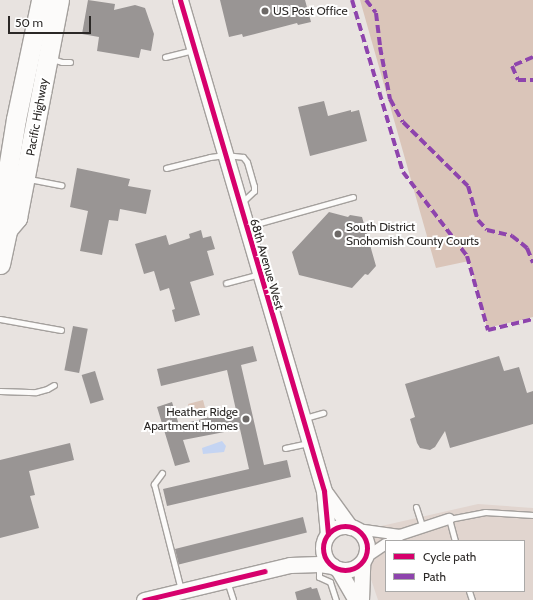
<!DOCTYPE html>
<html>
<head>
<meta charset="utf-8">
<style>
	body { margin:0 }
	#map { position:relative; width:533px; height:600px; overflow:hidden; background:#e8e3e0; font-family:Cabin,sans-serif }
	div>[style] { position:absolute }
	.built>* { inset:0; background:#e1d5cf }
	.green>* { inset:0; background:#dac5b9 }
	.water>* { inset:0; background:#c4d4f2 }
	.building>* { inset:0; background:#999594; transform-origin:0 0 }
	.roads { filter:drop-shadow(1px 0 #a4a09d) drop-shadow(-1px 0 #a4a09d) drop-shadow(0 1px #a4a09d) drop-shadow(0 -1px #a4a09d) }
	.lane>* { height:5px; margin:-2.5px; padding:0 2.5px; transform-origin:2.5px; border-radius:2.5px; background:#fcfbfa }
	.street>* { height:10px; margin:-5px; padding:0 5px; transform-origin:5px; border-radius:5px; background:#fcfbfa }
	.secondary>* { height:15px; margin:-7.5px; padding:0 7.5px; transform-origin:7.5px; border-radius:7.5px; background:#fcfbfa }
	.secondary>.ring { margin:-7.5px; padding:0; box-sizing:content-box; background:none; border:15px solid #fcfbfa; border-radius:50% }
	.highway>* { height:19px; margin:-9.5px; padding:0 9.5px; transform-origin:9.5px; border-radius:9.5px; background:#fcfbfa }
	.quiet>* { height:4px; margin-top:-2px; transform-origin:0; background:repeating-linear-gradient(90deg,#8e44ad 0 8px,transparent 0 12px) }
	.cycleway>* { height:5px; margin:-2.5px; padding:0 2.5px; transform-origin:2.5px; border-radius:2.5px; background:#d6006c }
	.cycleway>.ring { margin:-2.5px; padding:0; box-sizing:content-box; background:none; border:5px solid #d6006c; border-radius:50% }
	.dots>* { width:11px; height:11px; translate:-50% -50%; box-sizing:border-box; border:2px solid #fff; border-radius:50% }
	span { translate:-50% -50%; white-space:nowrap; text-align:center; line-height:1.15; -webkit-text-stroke:4px #fff; paint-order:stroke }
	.poi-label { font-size:12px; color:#2b2826 }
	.left { translate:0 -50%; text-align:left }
	.right { translate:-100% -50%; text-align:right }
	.street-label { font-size:12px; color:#2b2826 }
	.legend { position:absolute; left:385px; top:540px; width:140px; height:52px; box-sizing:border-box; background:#fff; border:1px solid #aaa9a8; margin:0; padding:5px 7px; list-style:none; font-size:12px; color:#2b2826 }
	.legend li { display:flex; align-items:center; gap:8px; height:20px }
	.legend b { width:20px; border:1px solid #aaa9a8 }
	.scale { position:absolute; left:8px; top:16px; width:83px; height:18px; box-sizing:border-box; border:2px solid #2b2826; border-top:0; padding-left:5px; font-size:12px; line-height:14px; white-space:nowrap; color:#2b2826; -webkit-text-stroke:3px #fff; paint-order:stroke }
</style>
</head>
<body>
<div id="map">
	<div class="built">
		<i style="clip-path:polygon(evenodd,478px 504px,533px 508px,533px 600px,378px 600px,355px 532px,478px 504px,386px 541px,524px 541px,524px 591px,386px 591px,386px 541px)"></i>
	</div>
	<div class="green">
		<i style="clip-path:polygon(360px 0,533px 0,533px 317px,487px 328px,469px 261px,436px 268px)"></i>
		<i style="clip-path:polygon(203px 400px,207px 415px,196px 415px,191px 412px,188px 404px)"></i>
	</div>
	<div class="water">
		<i style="clip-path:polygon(222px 441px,226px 446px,224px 452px,203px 454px,202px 448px)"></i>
	</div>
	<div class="building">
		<i style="clip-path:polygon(88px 0,115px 4px,114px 10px,135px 5px,145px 8px,154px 34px,151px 51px,141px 49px,139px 58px,97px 51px,99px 37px,82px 34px)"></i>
		<i style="clip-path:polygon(220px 0,305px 0,311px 22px,298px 25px,297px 23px,243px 37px,242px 34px,229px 37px)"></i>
		<i style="clip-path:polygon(324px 101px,328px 116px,351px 110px,351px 112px,359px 110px,367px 141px,310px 156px,298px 107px)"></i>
		<i style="clip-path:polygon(77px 168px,130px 179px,128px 186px,151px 190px,146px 214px,120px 209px,118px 221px,109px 220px,102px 255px,80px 251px,88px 211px,70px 207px)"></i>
		<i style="clip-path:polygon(329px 212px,348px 217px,350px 215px,362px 217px,376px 266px,368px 275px,365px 274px,352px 288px,299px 275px,292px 252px)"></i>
		<i style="clip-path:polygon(201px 230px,203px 238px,211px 236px,215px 249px,207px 251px,214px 275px,190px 282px,200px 315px,175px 322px,172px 310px,175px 309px,169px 288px,160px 291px,154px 271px,144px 274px,135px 244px,166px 235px,169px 245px,190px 238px,189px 234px)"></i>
		<i style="left:73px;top:326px;width:15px;height:45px;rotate:11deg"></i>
		<i style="clip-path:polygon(253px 346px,257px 361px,241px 365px,264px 465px,287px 460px,291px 477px,167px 506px,163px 489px,249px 469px,240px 429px,183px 440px,190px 462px,175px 466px,157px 407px,172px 402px,179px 425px,236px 410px,227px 370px,161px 386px,157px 369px)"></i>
		<i style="clip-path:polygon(499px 356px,504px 371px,519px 367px,527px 393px,533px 391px,533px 424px,450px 448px,445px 431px,435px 447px,430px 450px,420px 448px,417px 443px,410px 419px,415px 417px,405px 384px)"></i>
		<i style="left:95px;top:371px;width:30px;height:14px;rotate:73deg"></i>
		<i style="clip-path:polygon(70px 443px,74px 460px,29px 471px,35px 495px,30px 496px,39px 528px,0 538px,0 460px)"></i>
		<i style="left:303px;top:517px;width:16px;height:132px;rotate:76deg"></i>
		<i style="clip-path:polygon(311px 587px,312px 589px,317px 588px,321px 600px,297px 600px,295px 592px)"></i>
	</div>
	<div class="roads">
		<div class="lane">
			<i style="left:165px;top:57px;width:29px;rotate:-14deg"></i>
			<i style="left:52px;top:59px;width:10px;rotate:17deg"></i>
			<i style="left:62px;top:62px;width:8px"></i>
			<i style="left:166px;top:168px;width:45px;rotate:-14deg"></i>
			<i style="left:210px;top:157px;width:15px;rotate:-8deg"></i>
			<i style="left:225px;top:155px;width:18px;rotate:6deg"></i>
			<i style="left:243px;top:157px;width:6px;rotate:51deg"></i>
			<i style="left:247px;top:162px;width:25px;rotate:74deg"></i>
			<i style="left:254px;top:186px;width:5px;rotate:90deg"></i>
			<i style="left:254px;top:191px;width:16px;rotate:137deg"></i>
			<i style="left:29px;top:179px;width:33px;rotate:11deg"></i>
			<i style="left:249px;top:226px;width:108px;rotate:-15.6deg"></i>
			<i style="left:226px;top:283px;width:34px;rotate:-15deg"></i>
			<i style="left:0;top:319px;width:62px;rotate:10.2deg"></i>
			<i style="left:0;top:391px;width:36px;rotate:2deg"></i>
			<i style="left:36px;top:392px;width:11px;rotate:-15deg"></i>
			<i style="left:47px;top:389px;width:8px;rotate:-30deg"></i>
			<i style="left:305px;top:418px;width:19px;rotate:-16deg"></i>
			<i style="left:285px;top:448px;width:24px;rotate:-12deg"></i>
			<i style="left:162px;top:473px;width:14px;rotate:126deg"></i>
			<i style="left:154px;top:484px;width:109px;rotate:75.7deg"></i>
			<i style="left:416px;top:507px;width:22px;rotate:72deg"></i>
			<i style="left:455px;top:541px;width:23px;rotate:-105deg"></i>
			<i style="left:449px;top:519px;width:37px;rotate:-11deg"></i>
			<i style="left:485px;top:512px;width:48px;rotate:3.6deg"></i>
			<i style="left:319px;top:565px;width:12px;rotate:90deg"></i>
			<i style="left:319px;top:577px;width:12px;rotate:24deg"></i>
			<i style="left:330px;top:582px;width:19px;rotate:72deg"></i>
			<i style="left:227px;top:581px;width:19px;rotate:72deg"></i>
			<i style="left:469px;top:591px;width:9px;rotate:72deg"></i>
		</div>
		<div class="street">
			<i style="left:357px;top:529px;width:43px;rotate:7.9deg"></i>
			<i style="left:391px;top:541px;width:11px;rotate:-34deg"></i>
			<i style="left:400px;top:535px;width:52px;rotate:-18.1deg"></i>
			<i style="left:365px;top:558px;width:25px;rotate:-34deg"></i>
		</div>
		<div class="secondary">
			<i style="left:180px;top:0;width:512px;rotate:73.65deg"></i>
			<i style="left:324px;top:491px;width:43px;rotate:84.7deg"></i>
			<i style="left:326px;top:494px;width:41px;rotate:54deg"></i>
			<i class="ring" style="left:323px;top:526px;width:29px;height:29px"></i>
			<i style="left:338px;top:569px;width:36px;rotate:60deg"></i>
			<i style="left:144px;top:600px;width:150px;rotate:-13.5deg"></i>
			<i style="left:290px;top:565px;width:29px;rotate:-2deg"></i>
			<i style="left:319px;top:564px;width:14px;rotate:8deg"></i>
			<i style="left:361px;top:600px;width:37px;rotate:-88deg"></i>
		</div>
		<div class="highway">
			<i style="left:7px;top:230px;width:14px;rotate:-115deg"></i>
			<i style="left:1px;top:217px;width:17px;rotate:-83deg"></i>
			<i style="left:3px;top:200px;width:82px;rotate:-80.9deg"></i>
			<i style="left:16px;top:119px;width:122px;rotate:-78.1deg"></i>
			<i style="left:0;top:264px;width:35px;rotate:-78deg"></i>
			<i style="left:7px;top:230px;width:16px;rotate:-50deg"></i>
			<i style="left:17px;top:218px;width:222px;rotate:-79.1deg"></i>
		</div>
	</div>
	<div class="quiet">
		<i style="left:352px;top:0;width:179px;rotate:73.5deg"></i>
		<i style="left:403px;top:172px;width:106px;rotate:52.7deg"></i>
		<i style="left:467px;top:256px;width:77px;rotate:74.2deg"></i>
		<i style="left:488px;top:330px;width:46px;rotate:-13.7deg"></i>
		<i style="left:366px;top:0;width:16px;rotate:52deg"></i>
		<i style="left:376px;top:13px;width:34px;rotate:83deg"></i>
		<i style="left:380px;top:47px;width:53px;rotate:79.1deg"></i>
		<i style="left:390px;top:99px;width:26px;rotate:61deg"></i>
		<i style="left:403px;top:122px;width:91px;rotate:44.6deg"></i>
		<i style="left:468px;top:186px;width:35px;rotate:74deg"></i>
		<i style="left:478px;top:220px;width:13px;rotate:48deg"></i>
		<i style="left:487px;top:230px;width:26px;rotate:13deg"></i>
		<i style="left:512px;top:236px;width:11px;rotate:38deg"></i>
		<i style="left:521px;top:243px;width:8px;rotate:40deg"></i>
		<i style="left:527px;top:248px;width:16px;rotate:68deg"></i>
		<i style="left:533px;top:57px;width:23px;rotate:157deg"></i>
		<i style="left:512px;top:66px;width:15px;rotate:67deg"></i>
		<i style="left:518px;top:80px;width:15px"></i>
	</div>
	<div class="cycleway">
		<i style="left:180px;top:0;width:512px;rotate:73.65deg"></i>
		<i style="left:324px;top:491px;width:43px;rotate:84.7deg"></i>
		<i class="ring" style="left:323px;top:526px;width:39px;height:39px"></i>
		<i style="left:144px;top:600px;width:124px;rotate:-13.5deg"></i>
	</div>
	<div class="dots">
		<i style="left:265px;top:11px;background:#6d6967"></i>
		<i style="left:338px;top:234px;background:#6d6967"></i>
		<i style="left:246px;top:419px;background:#6d6967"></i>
	</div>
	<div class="poi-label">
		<span class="left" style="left:273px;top:11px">US Post Office</span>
		<span class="left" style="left:346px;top:234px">South District<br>Snohomish County Courts</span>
		<span class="right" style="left:238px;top:419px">Heather Ridge<br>Apartment Homes</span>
	</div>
	<div class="street-label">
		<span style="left:37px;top:117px;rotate:-80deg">Pacific Highway</span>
		<span style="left:267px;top:264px;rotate:74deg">68th Avenue West</span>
	</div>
	<ul class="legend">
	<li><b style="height:5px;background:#d6006c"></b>Cycle path</li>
	<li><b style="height:5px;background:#8e44ad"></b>Path</li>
	</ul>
	<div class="scale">50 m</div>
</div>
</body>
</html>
